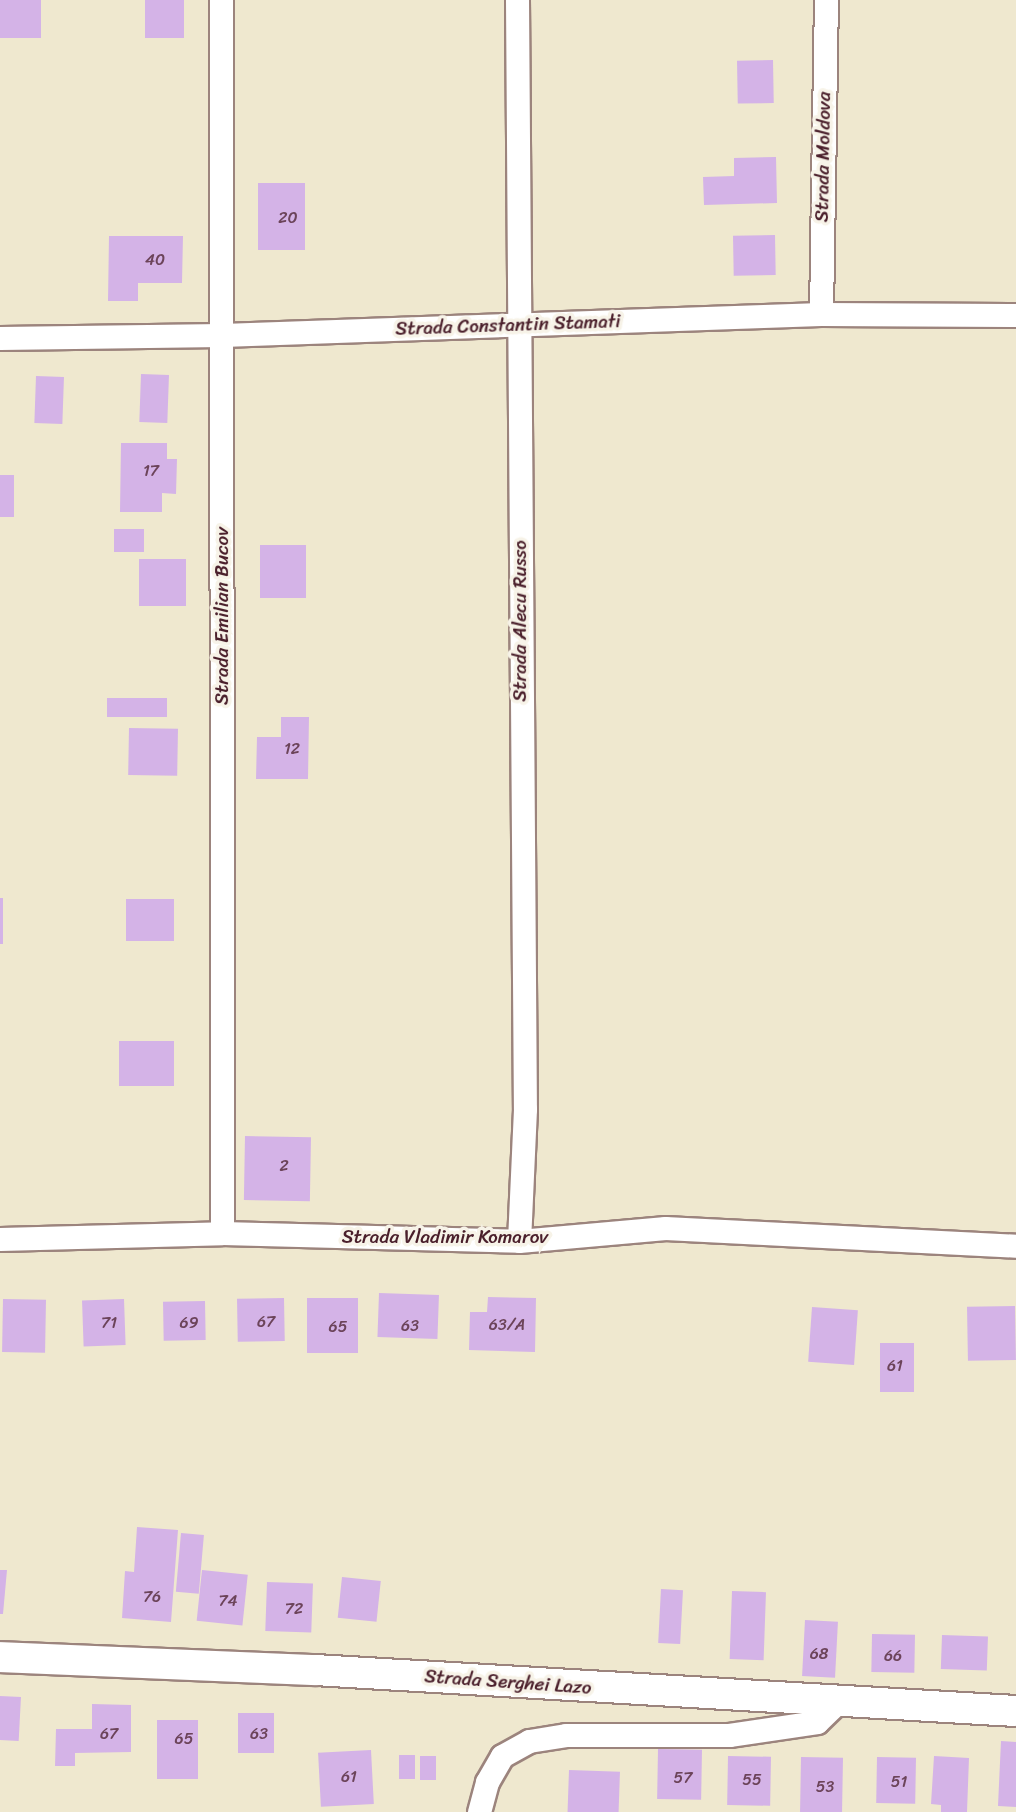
<!DOCTYPE html>
<html>
<head>
<meta charset="utf-8">
<style>
	body { margin:0 }
	#map { position:relative; width:1016px; height:1812px; overflow:hidden; background:#efe8cf; font-family:Sriracha,sans-serif }
	div>[style] { position:absolute }
	.building>* { inset:0; background:#d4b3e7; transform-origin:0 0 }
	.roads { filter:drop-shadow(2px 0 #9c847d) drop-shadow(-2px 0 #9c847d) drop-shadow(0 2px #9c847d) drop-shadow(0 -2px #9c847d) }
	.minor>* { height:23px; margin:-11.5px; padding:0 11.5px; transform-origin:11.5px; border-radius:11.5px; background:#fff }
	.tertiary>* { height:30px; margin:-15px; padding:0 15px; transform-origin:15px; border-radius:15px; background:#fff }
	span { translate:-50% -50%; white-space:nowrap; text-align:center; line-height:1.15; -webkit-text-stroke:7px #f7f3e8; paint-order:stroke }
	.number-label { font-size:16px; color:#6c445a }
	.number-label span { -webkit-text-stroke-width:0 }
	.street-label { font-size:19px; color:#4a1f2b }
</style>
</head>
<body>
<div id="map">
	<div class="building">
		<i style="left:0;top:0;width:41px;height:38px"></i>
		<i style="left:145px;top:0;width:39px;height:38px"></i>
		<i style="left:773px;top:60px;width:43px;height:36px;rotate:89deg"></i>
		<i style="clip-path:polygon(776px 157px,777px 203px,704px 205px,703px 177px,734px 176px,734px 158px)"></i>
		<i style="left:258px;top:183px;width:47px;height:67px"></i>
		<i style="left:775px;top:235px;width:40px;height:42px;rotate:89deg"></i>
		<i style="clip-path:polygon(109px 236px,183px 236px,182px 283px,138px 283px,138px 301px,108px 301px)"></i>
		<i style="left:141px;top:374px;width:28px;height:48px;rotate:2deg"></i>
		<i style="left:36px;top:376px;width:28px;height:47px;rotate:2deg"></i>
		<i style="clip-path:polygon(121px 443px,167px 443px,167px 459px,177px 459px,176px 494px,162px 493px,162px 512px,120px 512px)"></i>
		<i style="left:0;top:475px;width:14px;height:42px"></i>
		<i style="left:114px;top:529px;width:30px;height:23px"></i>
		<i style="left:260px;top:545px;width:46px;height:53px"></i>
		<i style="left:139px;top:559px;width:47px;height:47px"></i>
		<i style="left:107px;top:698px;width:60px;height:19px"></i>
		<i style="clip-path:polygon(281px 717px,309px 717px,308px 779px,256px 779px,257px 737px,281px 737px)"></i>
		<i style="left:129px;top:728px;width:49px;height:47px;rotate:1deg"></i>
		<i style="left:0;top:898px;width:3px;height:46px"></i>
		<i style="left:126px;top:899px;width:48px;height:42px"></i>
		<i style="left:119px;top:1041px;width:55px;height:45px"></i>
		<i style="left:245px;top:1136px;width:66px;height:64px;rotate:1deg"></i>
		<i style="left:379px;top:1293px;width:60px;height:44px;rotate:2deg"></i>
		<i style="clip-path:polygon(488px 1297px,536px 1298px,535px 1352px,469px 1350px,470px 1312px,487px 1312px)"></i>
		<i style="left:284px;top:1298px;width:43px;height:47px;rotate:89deg"></i>
		<i style="left:307px;top:1298px;width:51px;height:55px"></i>
		<i style="left:3px;top:1299px;width:43px;height:53px;rotate:1deg"></i>
		<i style="left:124px;top:1299px;width:46px;height:42px;rotate:88deg"></i>
		<i style="left:205px;top:1301px;width:39px;height:42px;rotate:89deg"></i>
		<i style="left:1015px;top:1306px;width:54px;height:48px;rotate:89deg"></i>
		<i style="left:812px;top:1307px;width:46px;height:55px;rotate:4deg"></i>
		<i style="left:880px;top:1343px;width:34px;height:49px"></i>
		<i style="clip-path:polygon(137px 1527px,178px 1530px,171px 1622px,122px 1618px,125px 1571px,134px 1572px)"></i>
		<i style="left:181px;top:1533px;width:23px;height:59px;rotate:5deg"></i>
		<i style="clip-path:polygon(0 1570px,7px 1570px,3px 1614px,0 1614px)"></i>
		<i style="left:202px;top:1570px;width:46px;height:51px;rotate:6deg"></i>
		<i style="left:342px;top:1577px;width:39px;height:41px;rotate:6deg"></i>
		<i style="left:267px;top:1582px;width:46px;height:49px;rotate:2deg"></i>
		<i style="left:661px;top:1589px;width:22px;height:54px;rotate:3deg"></i>
		<i style="left:732px;top:1591px;width:34px;height:68px;rotate:2deg"></i>
		<i style="left:805px;top:1620px;width:33px;height:56px;rotate:3deg"></i>
		<i style="left:872px;top:1634px;width:43px;height:38px;rotate:1deg"></i>
		<i style="left:942px;top:1635px;width:46px;height:34px;rotate:2deg"></i>
		<i style="left:0;top:1696px;width:21px;height:44px;rotate:3deg"></i>
		<i style="clip-path:polygon(92px 1704px,131px 1705px,131px 1752px,75px 1753px,75px 1766px,55px 1766px,56px 1729px,92px 1729px)"></i>
		<i style="left:238px;top:1713px;width:36px;height:40px"></i>
		<i style="left:157px;top:1720px;width:41px;height:59px"></i>
		<i style="clip-path:polygon(1001px 1741px,1016px 1742px,1016px 1807px,998px 1806px)"></i>
		<i style="left:658px;top:1749px;width:44px;height:50px;rotate:1deg"></i>
		<i style="left:371px;top:1750px;width:54px;height:53px;rotate:87deg"></i>
		<i style="left:399px;top:1755px;width:16px;height:24px"></i>
		<i style="left:420px;top:1756px;width:16px;height:24px"></i>
		<i style="left:728px;top:1756px;width:43px;height:49px;rotate:1deg"></i>
		<i style="clip-path:polygon(934px 1756px,969px 1758px,967px 1812px,941px 1812px,941px 1805px,931px 1804px)"></i>
		<i style="left:801px;top:1757px;width:42px;height:55px;rotate:1deg"></i>
		<i style="left:877px;top:1757px;width:39px;height:46px;rotate:1deg"></i>
		<i style="left:569px;top:1770px;width:51px;height:42px;rotate:2deg"></i>
	</div>
	<div class="roads">
		<div class="minor">
			<i style="left:221px;top:0;width:1233px;rotate:89.95deg"></i>
			<i style="left:517px;top:0;width:1109px;rotate:89.59deg"></i>
			<i style="left:525px;top:1109px;width:132px;rotate:92.6deg"></i>
			<i style="left:821px;top:314px;width:314px;rotate:-89.1deg"></i>
			<i style="left:0;top:338px;width:222px;rotate:-0.8deg"></i>
			<i style="left:222px;top:335px;width:599px;rotate:-2.01deg"></i>
			<i style="left:821px;top:314px;width:195px;rotate:0.3deg"></i>
			<i style="left:0;top:1239px;width:222px;rotate:-1.5deg"></i>
			<i style="left:222px;top:1233px;width:297px;rotate:1.5deg"></i>
			<i style="left:519px;top:1241px;width:147px;rotate:-5.1deg"></i>
			<i style="left:665px;top:1228px;width:351px;rotate:2.9deg"></i>
			<i style="left:479px;top:1812px;width:31px;rotate:-75deg"></i>
			<i style="left:487px;top:1782px;width:30px;rotate:-60deg"></i>
			<i style="left:502px;top:1756px;width:31px;rotate:-29deg"></i>
			<i style="left:529px;top:1741px;width:37px;rotate:-9deg"></i>
			<i style="left:566px;top:1735px;width:163px"></i>
			<i style="left:729px;top:1735px;width:89px;rotate:-8.4deg"></i>
			<i style="left:817px;top:1722px;width:28px;rotate:-44deg"></i>
		</div>
		<div class="tertiary">
			<i style="left:0;top:1657px;width:315px;rotate:2.4deg"></i>
			<i style="left:315px;top:1670px;width:702px;rotate:3.35deg"></i>
		</div>
	</div>
	<div class="number-label">
		<span style="left:288px;top:218px">20</span>
		<span style="left:155px;top:260px">40</span>
		<span style="left:151px;top:471px">17</span>
		<span style="left:292px;top:749px">12</span>
		<span style="left:284px;top:1166px">2</span>
		<span style="left:266px;top:1322px">67</span>
		<span style="left:109px;top:1323px">71</span>
		<span style="left:189px;top:1323px">69</span>
		<span style="left:507px;top:1325px">63/A</span>
		<span style="left:410px;top:1326px">63</span>
		<span style="left:338px;top:1327px">65</span>
		<span style="left:895px;top:1366px">61</span>
		<span style="left:152px;top:1597px">76</span>
		<span style="left:228px;top:1601px">74</span>
		<span style="left:294px;top:1609px">72</span>
		<span style="left:819px;top:1654px">68</span>
		<span style="left:893px;top:1656px">66</span>
		<span style="left:109px;top:1734px">67</span>
		<span style="left:259px;top:1734px">63</span>
		<span style="left:184px;top:1739px">65</span>
		<span style="left:349px;top:1777px">61</span>
		<span style="left:683px;top:1778px">57</span>
		<span style="left:752px;top:1780px">55</span>
		<span style="left:899px;top:1782px">51</span>
		<span style="left:825px;top:1787px">53</span>
	</div>
	<div class="street-label">
		<span style="left:823px;top:157px;rotate:-89deg">Strada Moldova</span>
		<span style="left:508px;top:325px;rotate:-2deg">Strada Constantin Stamati</span>
		<span style="left:222px;top:616px;rotate:-90deg">Strada Emilian Bucov</span>
		<span style="left:520px;top:621px;rotate:-90deg">Strada Alecu Russo</span>
		<span style="left:445px;top:1237px">Strada Vladimir Komarov</span>
		<span style="left:508px;top:1682px;rotate:4deg">Strada Serghei Lazo</span>
	</div>
</div>
</body>
</html>
